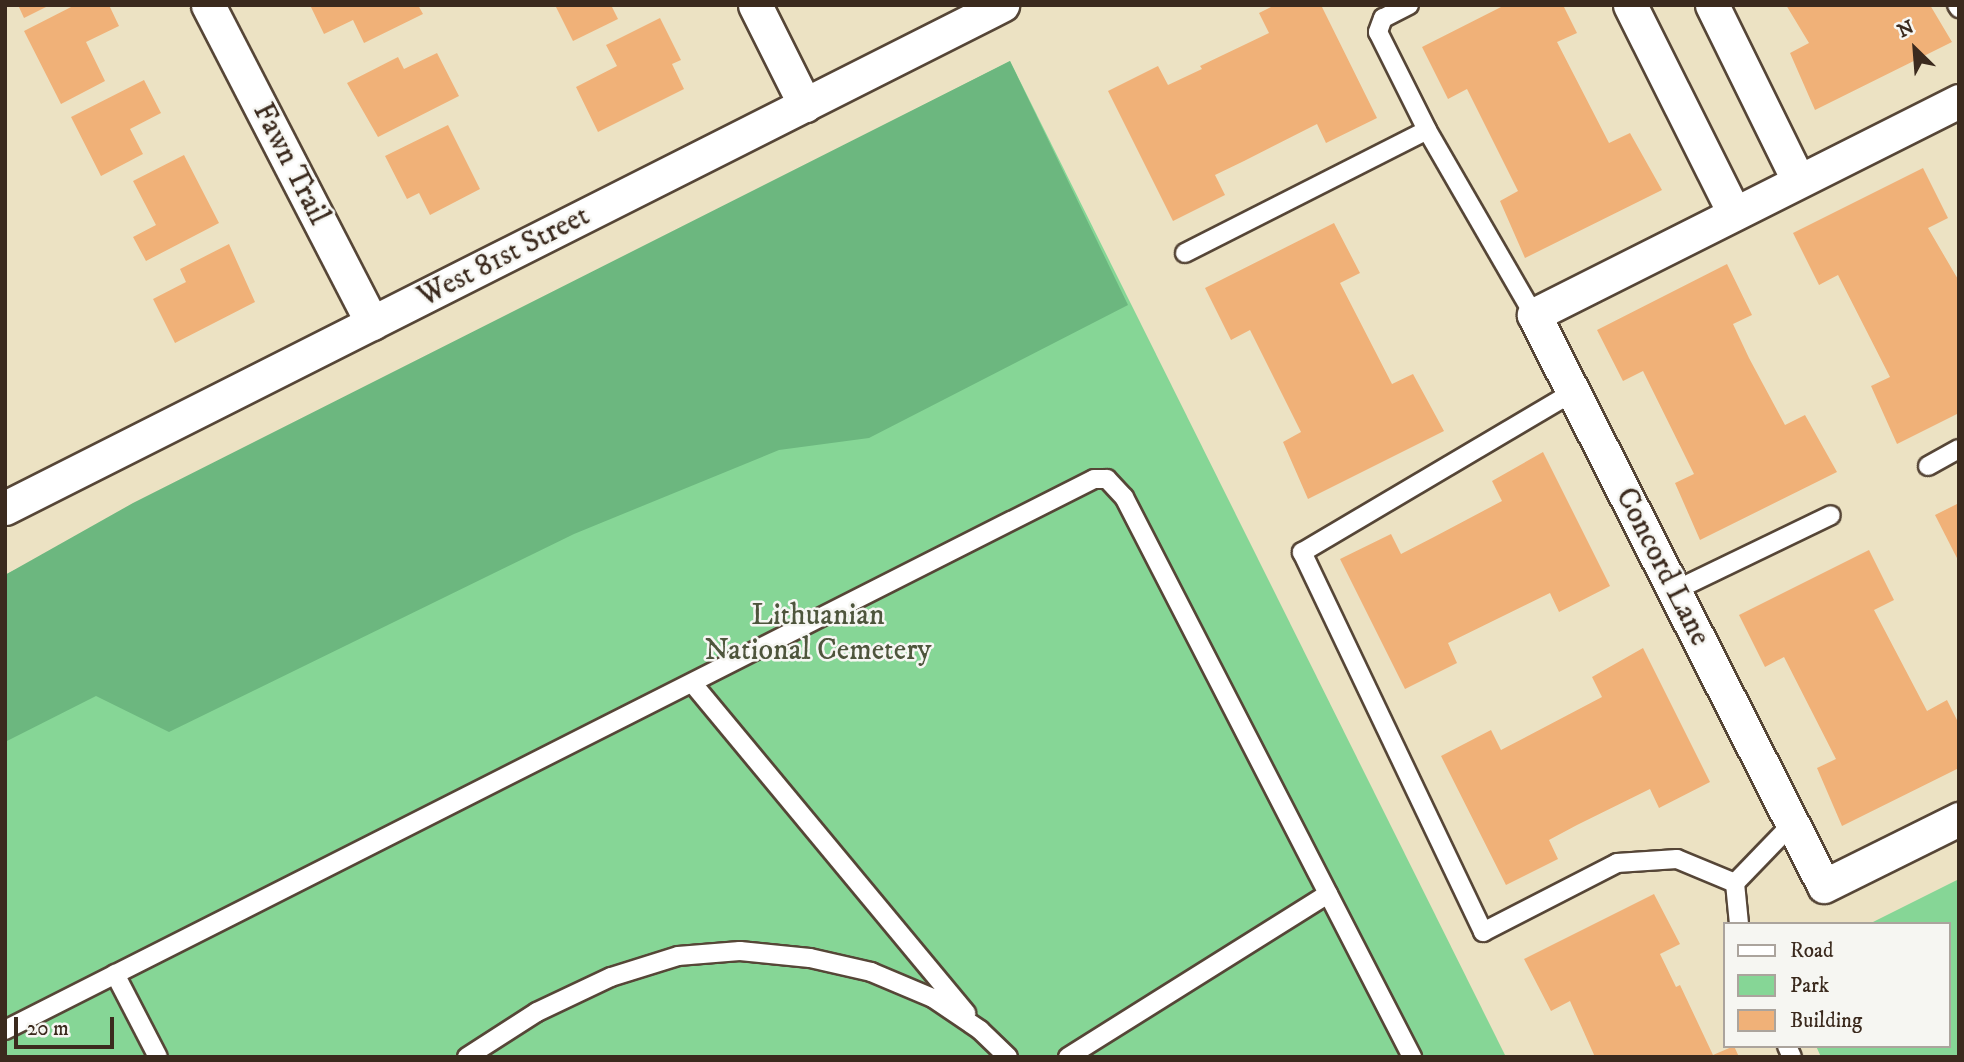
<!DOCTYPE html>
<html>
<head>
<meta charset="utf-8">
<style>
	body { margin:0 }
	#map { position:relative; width:1964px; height:1062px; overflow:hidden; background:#ece2c3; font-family:"IM FELL DW Pica",serif }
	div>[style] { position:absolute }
	.green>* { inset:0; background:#86d696 }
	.forest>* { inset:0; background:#6cb77f }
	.building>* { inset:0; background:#f0b178 }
	.roads { filter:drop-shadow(2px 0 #564637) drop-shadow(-2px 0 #564637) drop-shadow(0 2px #564637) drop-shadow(0 -2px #564637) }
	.service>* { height:18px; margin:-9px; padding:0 9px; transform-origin:9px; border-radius:9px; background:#fff }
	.minor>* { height:33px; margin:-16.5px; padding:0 16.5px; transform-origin:16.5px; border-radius:16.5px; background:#fff }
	span { translate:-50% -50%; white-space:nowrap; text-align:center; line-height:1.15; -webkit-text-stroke:5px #f6f6f2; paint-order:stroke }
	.street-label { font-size:30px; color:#3b2a1e }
	.park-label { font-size:30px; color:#4e553c }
	.frame { position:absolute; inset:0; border:7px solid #3b2a1e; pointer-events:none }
	.legend { position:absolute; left:1723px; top:922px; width:228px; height:126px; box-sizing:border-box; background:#f6f6f2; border:2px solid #aba49d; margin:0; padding:9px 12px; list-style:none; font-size:21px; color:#3b2a1e }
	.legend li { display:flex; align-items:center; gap:14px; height:35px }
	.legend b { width:35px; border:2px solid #aba49d }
	.north { position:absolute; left:1880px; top:14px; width:70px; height:70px; -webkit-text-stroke:5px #f6f6f2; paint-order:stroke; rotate:335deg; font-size:19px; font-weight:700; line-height:28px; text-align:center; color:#3b2a1e }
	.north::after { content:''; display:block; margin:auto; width:24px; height:32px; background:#3b2a1e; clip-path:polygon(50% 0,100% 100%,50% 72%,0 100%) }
	.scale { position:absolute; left:14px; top:1017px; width:100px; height:32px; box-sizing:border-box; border:4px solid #3b2a1e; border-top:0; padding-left:9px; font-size:21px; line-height:24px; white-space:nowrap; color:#3b2a1e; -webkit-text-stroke:5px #f6f6f2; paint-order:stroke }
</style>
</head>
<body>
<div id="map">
	<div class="green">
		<i style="clip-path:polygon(1010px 61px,1506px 1057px,5px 1057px,5px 575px)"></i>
		<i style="clip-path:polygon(1959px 879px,1959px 1057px,1821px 1057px,1816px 1046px,1948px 1046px,1948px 924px,1869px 924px)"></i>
	</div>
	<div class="forest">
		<i style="clip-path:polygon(1010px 61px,1128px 305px,869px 438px,779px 450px,574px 534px,169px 732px,96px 696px,5px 742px,5px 575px,133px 503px)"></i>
	</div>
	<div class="building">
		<i style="clip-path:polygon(18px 5px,50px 5px,24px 18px)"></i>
		<i style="clip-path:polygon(75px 5px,109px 5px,119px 26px,86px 42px,105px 81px,61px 104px,24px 31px)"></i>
		<i style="clip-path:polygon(310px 5px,418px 5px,423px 14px,364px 43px,353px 20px,324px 34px)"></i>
		<i style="clip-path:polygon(555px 5px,611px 5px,618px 19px,573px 41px)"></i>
		<i style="clip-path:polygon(1275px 5px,1321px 5px,1377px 118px,1326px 143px,1317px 124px,1244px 161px,1215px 175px,1225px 195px,1173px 221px,1108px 91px,1158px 66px,1168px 85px,1202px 69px,1200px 66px,1269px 33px,1259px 13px)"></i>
		<i style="clip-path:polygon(1505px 5px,1563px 5px,1577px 33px,1557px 42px,1609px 143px,1630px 133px,1662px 190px,1525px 258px,1500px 201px,1518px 191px,1467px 89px,1448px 99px,1422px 47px)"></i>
		<i style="clip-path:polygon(1786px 5px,1930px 5px,1952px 42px,1815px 110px,1790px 53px,1809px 43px)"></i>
		<i style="clip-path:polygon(660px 18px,681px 60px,672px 64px,684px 89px,598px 132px,576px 87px,617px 66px,606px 45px)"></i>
		<i style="clip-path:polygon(437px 53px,459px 96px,378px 137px,347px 83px,398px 57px,404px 69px)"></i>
		<i style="clip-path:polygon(144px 80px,161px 113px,130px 129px,143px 154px,101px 176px,71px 117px)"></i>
		<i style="clip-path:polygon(448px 125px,480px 189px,430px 215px,419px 193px,407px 199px,385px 156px)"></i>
		<i style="clip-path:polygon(184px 155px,219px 223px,146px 261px,133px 237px,156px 225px,133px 181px)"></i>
		<i style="clip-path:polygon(1923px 168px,1948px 218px,1928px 228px,1959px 281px,1959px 413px,1897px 444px,1871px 386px,1890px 377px,1838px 275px,1819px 285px,1793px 233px)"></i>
		<i style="clip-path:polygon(1334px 223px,1360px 273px,1340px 283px,1392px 384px,1413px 374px,1444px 431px,1308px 499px,1283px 442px,1301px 432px,1250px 330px,1231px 340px,1205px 288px)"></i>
		<i style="clip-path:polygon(229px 244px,255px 302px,175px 343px,153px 299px,186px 282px,180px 269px)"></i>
		<i style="clip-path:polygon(1727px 264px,1752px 315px,1733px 324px,1749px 358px,1785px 425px,1805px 415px,1837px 472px,1700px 540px,1675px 483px,1694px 474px,1643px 371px,1623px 381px,1597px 330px)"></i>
		<i style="clip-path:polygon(1543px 452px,1610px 586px,1559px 612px,1550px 593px,1448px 643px,1457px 663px,1405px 689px,1340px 559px,1391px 534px,1401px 554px,1434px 537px,1502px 501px,1492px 481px)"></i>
		<i style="clip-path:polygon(1959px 503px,1959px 562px,1935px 515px)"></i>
		<i style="clip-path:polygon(1869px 550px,1894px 600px,1874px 610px,1927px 711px,1947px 700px,1959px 724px,1959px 768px,1842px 826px,1817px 768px,1836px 759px,1784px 657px,1765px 667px,1739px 615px)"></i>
		<i style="clip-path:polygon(1643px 648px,1710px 782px,1659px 808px,1650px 789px,1577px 825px,1549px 840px,1558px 859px,1506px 885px,1441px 756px,1491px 730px,1501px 750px,1602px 697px,1592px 677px)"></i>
		<i style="clip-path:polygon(1654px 894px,1680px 944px,1660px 954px,1676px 987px,1680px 985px,1713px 1055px,1734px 1046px,1739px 1057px,1595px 1057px,1570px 1001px,1551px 1011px,1524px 959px)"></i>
	</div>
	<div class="roads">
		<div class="service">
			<i style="left:1409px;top:5px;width:29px;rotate:153deg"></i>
			<i style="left:1383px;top:18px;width:15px;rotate:110deg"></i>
			<i style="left:1378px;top:32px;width:110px;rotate:63.4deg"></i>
			<i style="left:1427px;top:130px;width:214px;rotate:60deg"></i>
			<i style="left:1957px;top:5px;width:4px;rotate:56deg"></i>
			<i style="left:1185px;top:253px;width:271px;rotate:-26.9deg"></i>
			<i style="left:1573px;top:392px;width:315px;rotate:149.4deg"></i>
			<i style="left:1302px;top:552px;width:421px;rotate:64.5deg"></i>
			<i style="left:1483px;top:932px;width:151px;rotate:-27.2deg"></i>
			<i style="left:1617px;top:863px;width:60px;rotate:-3.8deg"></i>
			<i style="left:1677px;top:859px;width:63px;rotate:22.5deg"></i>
			<i style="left:1928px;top:466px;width:35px;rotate:-29deg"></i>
			<i style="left:1674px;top:591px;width:174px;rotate:-25.8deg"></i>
			<i style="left:693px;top:684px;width:428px;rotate:50.3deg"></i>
			<i style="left:1739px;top:924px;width:41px;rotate:-95.6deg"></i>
			<i style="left:1735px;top:883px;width:82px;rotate:-46deg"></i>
			<i style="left:115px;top:974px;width:93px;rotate:62.6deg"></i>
			<i style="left:5px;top:1030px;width:1220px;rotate:-26.84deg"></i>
			<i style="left:1094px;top:479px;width:13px"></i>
			<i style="left:1107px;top:479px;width:25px;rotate:47deg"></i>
			<i style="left:1124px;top:497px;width:630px;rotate:62.78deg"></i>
			<i style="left:1787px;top:1046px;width:12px;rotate:66deg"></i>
			<i style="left:467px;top:1057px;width:83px;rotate:-32.7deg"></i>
			<i style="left:537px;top:1012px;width:82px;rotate:-25.3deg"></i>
			<i style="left:611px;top:977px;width:70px;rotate:-17.4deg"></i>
			<i style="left:678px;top:956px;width:62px;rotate:-4.6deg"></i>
			<i style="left:740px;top:951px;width:70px;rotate:5.7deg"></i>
			<i style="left:810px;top:958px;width:63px;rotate:12.9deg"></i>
			<i style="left:871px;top:972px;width:67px;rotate:22.8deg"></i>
			<i style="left:933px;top:998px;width:57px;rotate:34.2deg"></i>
			<i style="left:980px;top:1030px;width:39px;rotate:44deg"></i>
			<i style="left:1068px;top:1057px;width:307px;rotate:-32.1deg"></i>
		</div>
		<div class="minor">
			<i style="left:208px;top:5px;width:358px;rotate:62.7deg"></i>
			<i style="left:755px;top:5px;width:112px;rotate:63.4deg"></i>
			<i style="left:1630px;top:5px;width:233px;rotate:63.4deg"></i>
			<i style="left:1712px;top:5px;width:195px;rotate:63.8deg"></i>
			<i style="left:1959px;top:101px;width:476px;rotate:153.3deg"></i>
			<i style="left:1534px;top:315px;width:640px;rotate:63.07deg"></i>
			<i style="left:1824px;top:886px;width:151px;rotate:-26.4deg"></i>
			<i style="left:5px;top:508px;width:1117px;rotate:-26.77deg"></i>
		</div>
	</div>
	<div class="street-label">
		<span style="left:290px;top:164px;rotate:63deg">Fawn Trail</span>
		<span style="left:504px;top:257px;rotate:-27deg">West 81st Street</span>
		<span style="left:1662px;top:567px;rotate:63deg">Concord Lane</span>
	</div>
	<div class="park-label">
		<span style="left:818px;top:633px">Lithuanian<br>National Cemetery</span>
	</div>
	<div class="frame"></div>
	<ul class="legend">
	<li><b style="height:9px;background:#fff"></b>Road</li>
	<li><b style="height:19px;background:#86d696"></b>Park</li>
	<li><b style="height:19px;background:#f0b178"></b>Building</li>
	</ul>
	<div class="north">N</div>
	<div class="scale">20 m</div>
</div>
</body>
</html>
